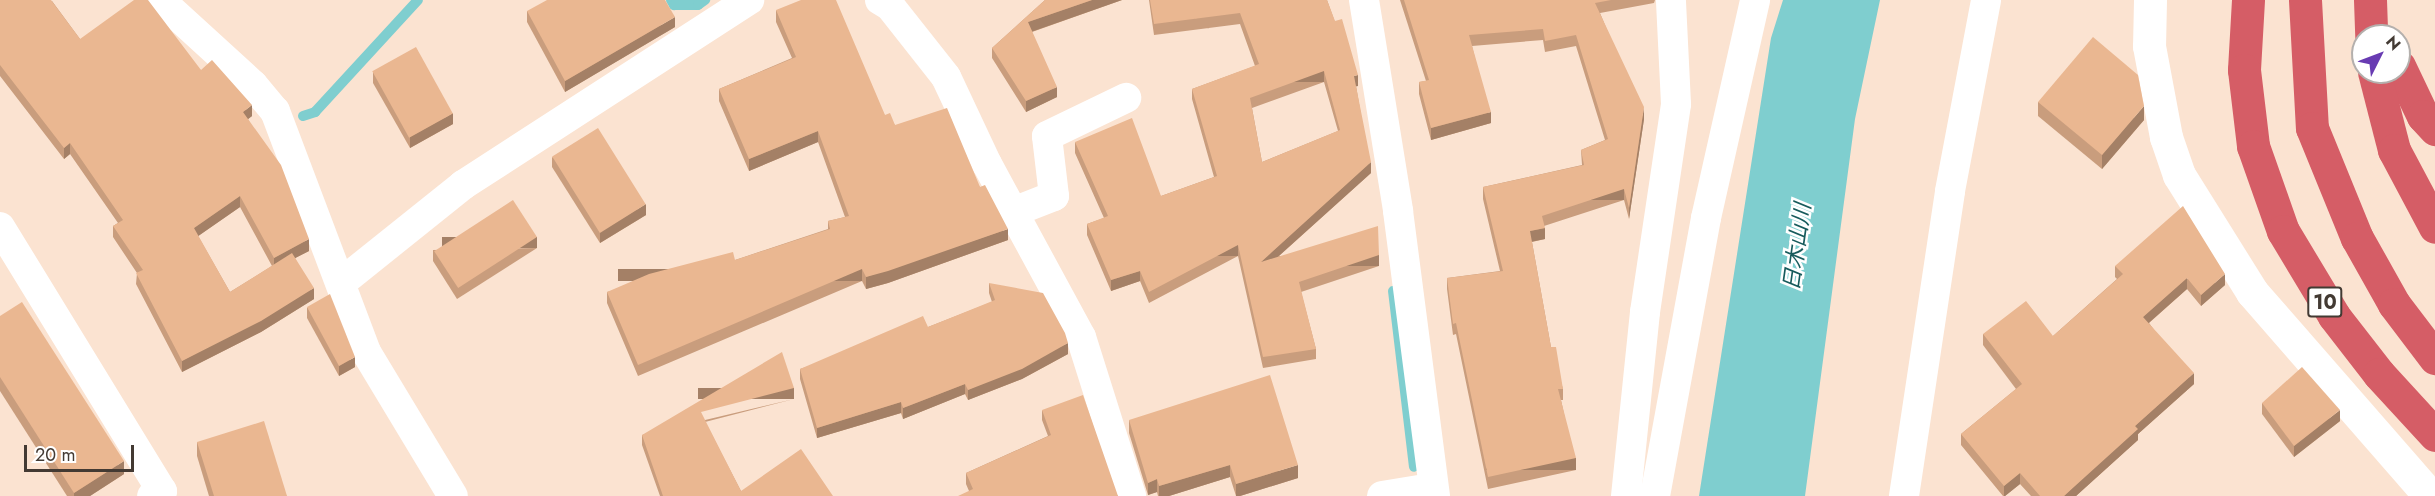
<!DOCTYPE html>
<html>
<head>
<meta charset="utf-8">
<style>
	body { margin:0 }
	#map { position:relative; width:2435px; height:496px; overflow:hidden; background:#fbe3d1; font-family:Jost,"Noto Sans JP",sans-serif }
	div>[style] { position:absolute }
	.water>* { inset:0; background:#7fcecf }
	.stream>* { height:10px; margin:-5px; padding:0 5px; transform-origin:5px; border-radius:5px; background:#7fcecf }
	.street>* { height:30px; margin:-15px; padding:0 15px; transform-origin:15px; border-radius:15px; background:#fff }
	.secondary>* { height:33px; margin:-16.5px; padding:0 16.5px; transform-origin:16.5px; border-radius:16.5px; background:#fff }
	.highway>* { height:33px; margin:-16.5px; padding:0 16.5px; transform-origin:16.5px; border-radius:16.5px; background:#d55d66 }
	.wall>* { inset:0; background:#c99d7d }
	.shaded-wall>* { inset:0; background:#a48066; transform-origin:0 0 }
	.building>* { inset:0; background:#eab791; transform-origin:0 0 }
	span { translate:-50% -50%; white-space:nowrap; text-align:center; line-height:1.15; -webkit-text-stroke:5px #fff; paint-order:stroke }
	.shield-label span { padding:2px 4px; background:#fff; border:2px solid; border-radius:4px; -webkit-text-stroke-width:0 }
	.shield-label { font-size:20px; color:#433a33; font-weight:700 }
	.water-label { font-size:22px; color:#175b5c; font-style:italic }
	.north { position:absolute; left:2351px; top:24px; width:60px; height:60px; box-sizing:border-box; background:#fff; border:2px solid #b4b0ad; border-radius:50%; rotate:48deg; font-size:16px; font-weight:700; line-height:24px; text-align:center; color:#433a33 }
	.north::after { content:''; display:block; margin:auto; width:21px; height:27px; background:#683bb2; clip-path:polygon(50% 0,100% 100%,50% 72%,0 100%) }
	.scale { position:absolute; left:24px; top:445px; width:110px; height:27px; box-sizing:border-box; border:3px solid #433a33; border-top:0; padding-left:8px; font-size:18px; line-height:21px; white-space:nowrap; color:#433a33; -webkit-text-stroke:4px #fff; paint-order:stroke }
</style>
</head>
<body>
<div id="map">
	<div class="water">
		<i style="clip-path:polygon(1783px 0,1880px 0,1855px 119px,1805px 496px,1699px 496px,1771px 38px)"></i>
	</div>
	<div class="stream">
		<i style="left:671px;top:0;width:6px;rotate:59deg"></i>
		<i style="left:674px;top:5px;width:24px"></i>
		<i style="left:698px;top:5px;width:9px;rotate:-36deg"></i>
		<i style="left:303px;top:116px;width:13px;rotate:-18deg"></i>
		<i style="left:315px;top:112px;width:152px;rotate:-47.4deg"></i>
		<i style="left:1393px;top:291px;width:177px;rotate:83.2deg"></i>
	</div>
	<div class="street">
		<i style="left:160px;top:0;width:126px;rotate:42.4deg"></i>
		<i style="left:253px;top:85px;width:34px;rotate:50deg"></i>
		<i style="left:275px;top:111px;width:258px;rotate:69.3deg"></i>
		<i style="left:366px;top:352px;width:168px;rotate:58.9deg"></i>
		<i style="left:880px;top:0;width:12px;rotate:31deg"></i>
		<i style="left:890px;top:6px;width:90px;rotate:51.7deg"></i>
		<i style="left:946px;top:77px;width:96px;rotate:64.8deg"></i>
		<i style="left:987px;top:164px;width:197px;rotate:61.5deg"></i>
		<i style="left:1081px;top:337px;width:167px;rotate:72.5deg"></i>
		<i style="left:1364px;top:0;width:214px;rotate:80.8deg"></i>
		<i style="left:1398px;top:211px;width:287px;rotate:82.6deg"></i>
		<i style="left:1013px;top:212px;width:44px;rotate:-21.3deg"></i>
		<i style="left:1054px;top:196px;width:60px;rotate:-96.7deg"></i>
		<i style="left:1047px;top:136px;width:88px;rotate:-25.7deg"></i>
		<i style="left:0;top:227px;width:310px;rotate:58.5deg"></i>
		<i style="left:162px;top:491px;width:11px;rotate:153deg"></i>
		<i style="left:342px;top:282px;width:155px;rotate:-38.7deg"></i>
		<i style="left:463px;top:185px;width:341px;rotate:-32.9deg"></i>
		<i style="left:1382px;top:496px;width:51px;rotate:-9.1deg"></i>
		<i style="left:1626px;top:496px;width:185px;rotate:-84.1deg"></i>
		<i style="left:1645px;top:312px;width:210px;rotate:-81.5deg"></i>
		<i style="left:1676px;top:104px;width:104px;rotate:-92.8deg"></i>
		<i style="left:1655px;top:496px;width:283px;rotate:-79.6deg"></i>
		<i style="left:1706px;top:218px;width:223px;rotate:-77.3deg"></i>
		<i style="left:1904px;top:496px;width:308px;rotate:-81.4deg"></i>
		<i style="left:1950px;top:191px;width:194px;rotate:-79.3deg"></i>
	</div>
	<div class="secondary">
		<i style="left:2150px;top:0;width:46px;rotate:91.2deg"></i>
		<i style="left:2149px;top:46px;width:93px;rotate:79.4deg"></i>
		<i style="left:2166px;top:137px;width:40px;rotate:71.1deg"></i>
		<i style="left:2179px;top:175px;width:138px;rotate:58deg"></i>
		<i style="left:2252px;top:292px;width:271px;rotate:48.9deg"></i>
	</div>
	<div class="highway">
		<i style="left:2248px;top:0;width:70px;rotate:93.3deg"></i>
		<i style="left:2244px;top:70px;width:77px;rotate:83.2deg"></i>
		<i style="left:2253px;top:146px;width:90px;rotate:70.6deg"></i>
		<i style="left:2283px;top:231px;width:99px;rotate:59deg"></i>
		<i style="left:2334px;top:316px;width:73px;rotate:52.2deg"></i>
		<i style="left:2379px;top:374px;width:83px;rotate:47.4deg"></i>
		<i style="left:2305px;top:0;width:128px;rotate:86.9deg"></i>
		<i style="left:2312px;top:128px;width:119px;rotate:67.8deg"></i>
		<i style="left:2357px;top:238px;width:76px;rotate:60.7deg"></i>
		<i style="left:2394px;top:304px;width:68px;rotate:52.8deg"></i>
		<i style="left:2370px;top:0;width:36px;rotate:88deg"></i>
		<i style="left:2399px;top:66px;width:55px;rotate:64.4deg"></i>
		<i style="left:2423px;top:116px;width:18px;rotate:47deg"></i>
		<i style="left:2374px;top:72px;width:81px;rotate:75.6deg"></i>
		<i style="left:2394px;top:150px;width:87px;rotate:62deg"></i>
	</div>
	<div class="wall">
		<i style="clip-path:polygon(evenodd,0 0,52px 1px,80px 39px,201px 70px,252px 116px,248px 119px,309px 251px,295px 258px,314px 299px,261px 332px,182px 372px,136px 284px,137px 273px,113px 237px,113px 226px,118px 223px,70px 154px,64px 159px,0 76px,0 0,240px 207px,272px 266px,230px 292px,198px 236px,240px 207px)"></i>
		<i style="clip-path:polygon(1045px 0,1122px 0,1032px 32px,1057px 97px,1026px 112px,992px 58px,992px 48px)"></i>
		<i style="clip-path:polygon(evenodd,1149px 0,1327px 0,1358px 86px,1356px 86px,1371px 173px,1279px 256px,1379px 266px,1301px 292px,1316px 349px,1316px 359px,1263px 368px,1238px 256px,1149px 303px,1140px 281px,1111px 291px,1087px 235px,1087px 224px,1104px 218px,1075px 153px,1075px 142px,1161px 196px,1214px 177px,1192px 99px,1192px 89px,1255px 66px,1240px 24px,1154px 35px,1149px 0,1324px 82px,1338px 131px,1262px 162px,1252px 108px,1324px 82px)"></i>
		<i style="clip-path:polygon(1400px 0,1655px 0,1654px 3px,1600px 13px,1644px 119px,1629px 219px,1624px 200px,1544px 226px,1545px 239px,1532px 242px,1551px 347px,1563px 389px,1563px 400px,1561px 400px,1576px 470px,1488px 489px,1456px 334px,1453px 335px,1447px 289px,1447px 278px,1500px 271px,1483px 199px,1483px 187px,1582px 165px,1581px 150px,1605px 140px,1576px 46px,1545px 52px,1543px 40px,1472px 46px,1491px 123px,1431px 140px,1419px 94px,1419px 82px,1426px 81px)"></i>
		<i style="clip-path:polygon(776px 10px,895px 125px,980px 187px,1008px 240px,888px 283px,866px 289px,862px 281px,638px 376px,607px 303px,607px 292px,735px 260px,828px 229px,828px 221px,845px 217px,818px 142px,749px 171px,719px 101px,719px 89px,792px 58px,776px 22px)"></i>
		<i style="clip-path:polygon(527px 11px,675px 27px,565px 92px,527px 22px)"></i>
		<i style="clip-path:polygon(373px 72px,453px 124px,410px 148px,373px 83px)"></i>
		<i style="clip-path:polygon(2038px 102px,2144px 120px,2102px 169px,2038px 116px)"></i>
		<i style="clip-path:polygon(552px 157px,646px 215px,600px 243px,552px 167px)"></i>
		<i style="clip-path:polygon(537px 248px,457px 299px,433px 261px,433px 250px)"></i>
		<i style="clip-path:polygon(2115px 266px,2225px 285px,2201px 306px,2187px 289px,2149px 323px,2194px 384px,2138px 434px,2138px 440px,2076px 496px,2031px 496px,2020px 484px,2005px 496px,2003px 496px,1961px 445px,1961px 434px,2016px 389px,1983px 345px,1983px 334px,2053px 336px,2117px 279px,2115px 277px)"></i>
		<i style="clip-path:polygon(989px 283px,1068px 354px,1022px 379px,968px 400px,965px 394px,903px 419px,901px 413px,817px 438px,800px 379px,800px 369px,928px 327px,992px 302px,989px 293px)"></i>
		<i style="clip-path:polygon(307px 307px,355px 367px,339px 376px,307px 318px)"></i>
		<i style="clip-path:polygon(0 316px,124px 474px,90px 496px,67px 496px,0 391px)"></i>
		<i style="clip-path:polygon(794px 399px,705px 422px,741px 491px,833px 496px,660px 496px,642px 445px,642px 435px)"></i>
		<i style="clip-path:polygon(2262px 403px,2340px 421px,2294px 457px,2262px 414px)"></i>
		<i style="clip-path:polygon(1042px 410px,1118px 496px,969px 491px,966px 484px,966px 473px,1048px 436px,1042px 420px)"></i>
		<i style="clip-path:polygon(1129px 420px,1298px 478px,1240px 496px,1236px 496px,1230px 477px,1169px 496px,1158px 496px,1157px 492px,1148px 495px,1129px 433px)"></i>
		<i style="clip-path:polygon(197px 442px,287px 496px,209px 496px,197px 456px)"></i>
	</div>
	<div class="shaded-wall">
		<i style="clip-path:polygon(1092px 0,1122px 0,1028px 33px,1028px 22px)"></i>
		<i style="clip-path:polygon(675px 17px,675px 27px,565px 92px,565px 81px)"></i>
		<i style="left:1324px;top:71px;width:11px;height:79px;rotate:90deg"></i>
		<i style="clip-path:polygon(1358px 75px,1358px 86px,1354px 87px,1354px 76px)"></i>
		<i style="clip-path:polygon(1057px 87px,1057px 97px,1026px 112px,1026px 101px)"></i>
		<i style="clip-path:polygon(252px 105px,252px 116px,243px 123px,243px 112px)"></i>
		<i style="clip-path:polygon(2144px 106px,2144px 120px,2102px 169px,2102px 155px)"></i>
		<i style="clip-path:polygon(1644px 107px,1644px 119px,1629px 219px,1629px 208px)"></i>
		<i style="clip-path:polygon(1491px 112px,1491px 123px,1431px 140px,1431px 128px)"></i>
		<i style="clip-path:polygon(453px 113px,453px 124px,410px 148px,410px 137px)"></i>
		<i style="clip-path:polygon(818px 131px,818px 142px,749px 171px,749px 159px)"></i>
		<i style="clip-path:polygon(70px 143px,70px 154px,64px 159px,64px 148px)"></i>
		<i style="clip-path:polygon(1371px 162px,1371px 173px,1261px 272px,1261px 262px)"></i>
		<i style="left:1624px;top:189px;width:11px;height:86px;rotate:90deg"></i>
		<i style="clip-path:polygon(240px 196px,240px 207px,194px 239px,194px 228px)"></i>
		<i style="clip-path:polygon(646px 204px,646px 215px,600px 243px,600px 232px)"></i>
		<i style="clip-path:polygon(1545px 228px,1545px 239px,1530px 242px,1530px 231px)"></i>
		<i style="clip-path:polygon(1008px 229px,1008px 240px,888px 283px,866px 289px,866px 277px)"></i>
		<i style="left:537px;top:237px;width:11px;height:95px;rotate:90deg"></i>
		<i style="clip-path:polygon(309px 239px,309px 251px,274px 269px,274px 258px)"></i>
		<i style="left:1238px;top:245px;width:11px;height:101px;rotate:90deg"></i>
		<i style="left:1379px;top:255px;width:11px;height:84px;rotate:90deg"></i>
		<i style="left:862px;top:269px;width:12px;height:244px;rotate:90deg"></i>
		<i style="clip-path:polygon(1140px 271px,1140px 281px,1111px 291px,1111px 280px)"></i>
		<i style="clip-path:polygon(2225px 274px,2225px 285px,2201px 306px,2201px 295px)"></i>
		<i style="clip-path:polygon(2187px 278px,2187px 289px,2143px 328px,2143px 317px)"></i>
		<i style="clip-path:polygon(314px 288px,314px 299px,261px 332px,182px 372px,182px 361px)"></i>
		<i style="clip-path:polygon(1068px 343px,1068px 354px,1022px 379px,968px 400px,968px 390px)"></i>
		<i style="clip-path:polygon(355px 357px,355px 367px,339px 376px,339px 366px)"></i>
		<i style="clip-path:polygon(2194px 373px,2194px 384px,2138px 434px,2138px 440px,2076px 496px,2064px 496px,2135px 426px)"></i>
		<i style="clip-path:polygon(965px 384px,965px 394px,903px 419px,903px 408px)"></i>
		<i style="left:794px;top:388px;width:11px;height:96px;rotate:90deg"></i>
		<i style="clip-path:polygon(901px 402px,901px 413px,817px 438px,817px 428px)"></i>
		<i style="clip-path:polygon(2340px 410px,2340px 421px,2294px 457px,2294px 446px)"></i>
		<i style="left:1576px;top:458px;width:12px;height:90px;rotate:90deg"></i>
		<i style="clip-path:polygon(124px 461px,124px 474px,90px 496px,74px 496px,74px 493px)"></i>
		<i style="clip-path:polygon(1230px 465px,1230px 477px,1169px 496px,1159px 496px,1159px 486px)"></i>
		<i style="clip-path:polygon(1298px 465px,1298px 478px,1240px 496px,1236px 496px,1236px 484px)"></i>
		<i style="clip-path:polygon(2020px 473px,2020px 484px,2005px 496px,2004px 496px,2004px 486px)"></i>
		<i style="clip-path:polygon(1157px 479px,1157px 492px,1148px 495px,1148px 483px)"></i>
	</div>
	<div class="building">
		<i style="clip-path:polygon(0 0,51px 0,80px 39px,134px 0,148px 0,201px 70px,212px 60px,252px 105px,243px 112px,281px 165px,309px 239px,274px 258px,240px 196px,194px 228px,230px 292px,292px 253px,314px 288px,261px 321px,182px 361px,136px 273px,143px 270px,113px 226px,123px 220px,70px 143px,64px 148px,0 65px)"></i>
		<i style="clip-path:polygon(547px 0,665px 0,675px 17px,565px 81px,527px 11px)"></i>
		<i style="clip-path:polygon(801px 0,836px 0,885px 115px,890px 113px,895px 125px,947px 108px,980px 187px,985px 185px,1008px 229px,888px 271px,866px 277px,862px 269px,638px 365px,607px 292px,649px 274px,733px 252px,735px 260px,830px 229px,828px 221px,849px 216px,818px 131px,749px 159px,719px 89px,796px 57px,776px 10px)"></i>
		<i style="clip-path:polygon(1045px 0,1092px 0,1028px 22px,1057px 87px,1026px 101px,992px 48px)"></i>
		<i style="clip-path:polygon(evenodd,1150px 0,1327px 0,1335px 21px,1342px 19px,1358px 75px,1354px 76px,1371px 162px,1261px 262px,1378px 226px,1379px 255px,1299px 282px,1316px 349px,1263px 357px,1238px 245px,1149px 292px,1140px 271px,1111px 280px,1087px 224px,1108px 216px,1075px 142px,1132px 118px,1161px 196px,1217px 176px,1192px 89px,1259px 64px,1240px 13px,1154px 24px,1150px 0,1324px 71px,1340px 130px,1262px 162px,1250px 98px,1324px 71px)"></i>
		<i style="clip-path:polygon(1404px 0,1611px 0,1595px 3px,1644px 107px,1629px 208px,1624px 189px,1542px 216px,1545px 228px,1530px 231px,1551px 347px,1556px 347px,1563px 389px,1558px 389px,1576px 458px,1488px 477px,1456px 323px,1453px 324px,1447px 278px,1503px 271px,1483px 187px,1584px 165px,1581px 150px,1608px 139px,1576px 35px,1545px 41px,1543px 29px,1469px 35px,1491px 112px,1431px 128px,1419px 82px,1429px 80px)"></i>
		<i style="clip-path:polygon(2093px 37px,2138px 75px,2144px 106px,2102px 155px,2038px 102px)"></i>
		<i style="left:416px;top:47px;width:76px;height:50px;rotate:61deg"></i>
		<i style="left:598px;top:128px;width:90px;height:54px;rotate:58deg"></i>
		<i style="left:513px;top:200px;width:44px;height:94px;rotate:57deg"></i>
		<i style="clip-path:polygon(2183px 206px,2225px 274px,2201px 295px,2187px 278px,2143px 317px,2194px 373px,2135px 426px,2138px 429px,2064px 496px,2040px 496px,2020px 473px,2004px 486px,1961px 434px,2022px 384px,1983px 334px,2026px 301px,2053px 336px,2123px 274px,2115px 266px)"></i>
		<i style="clip-path:polygon(989px 283px,1043px 293px,1065px 333px,1068px 343px,1022px 369px,968px 390px,965px 384px,903px 408px,901px 402px,817px 428px,800px 369px,923px 316px,928px 327px,995px 300px)"></i>
		<i style="clip-path:polygon(330px 294px,355px 357px,339px 366px,307px 307px)"></i>
		<i style="clip-path:polygon(22px 302px,124px 461px,74px 493px,0 377px,0 316px)"></i>
		<i style="clip-path:polygon(782px 352px,794px 388px,701px 412px,741px 491px,801px 449px,833px 496px,663px 496px,642px 435px)"></i>
		<i style="clip-path:polygon(2302px 367px,2340px 410px,2294px 446px,2262px 403px)"></i>
		<i style="clip-path:polygon(1270px 375px,1298px 465px,1236px 484px,1230px 465px,1159px 486px,1157px 479px,1148px 483px,1129px 420px)"></i>
		<i style="clip-path:polygon(1083px 395px,1118px 496px,958px 496px,973px 489px,966px 473px,1051px 435px,1042px 410px)"></i>
		<i style="clip-path:polygon(264px 421px,287px 496px,214px 496px,197px 442px)"></i>
	</div>
	<div class="shield-label">
		<span style="left:2325px;top:302px">10</span>
	</div>
	<div class="water-label">
		<span style="left:1797px;top:247px;rotate:-82deg">日木山川</span>
	</div>
	<div class="north">N</div>
	<div class="scale">20 m</div>
</div>
</body>
</html>
